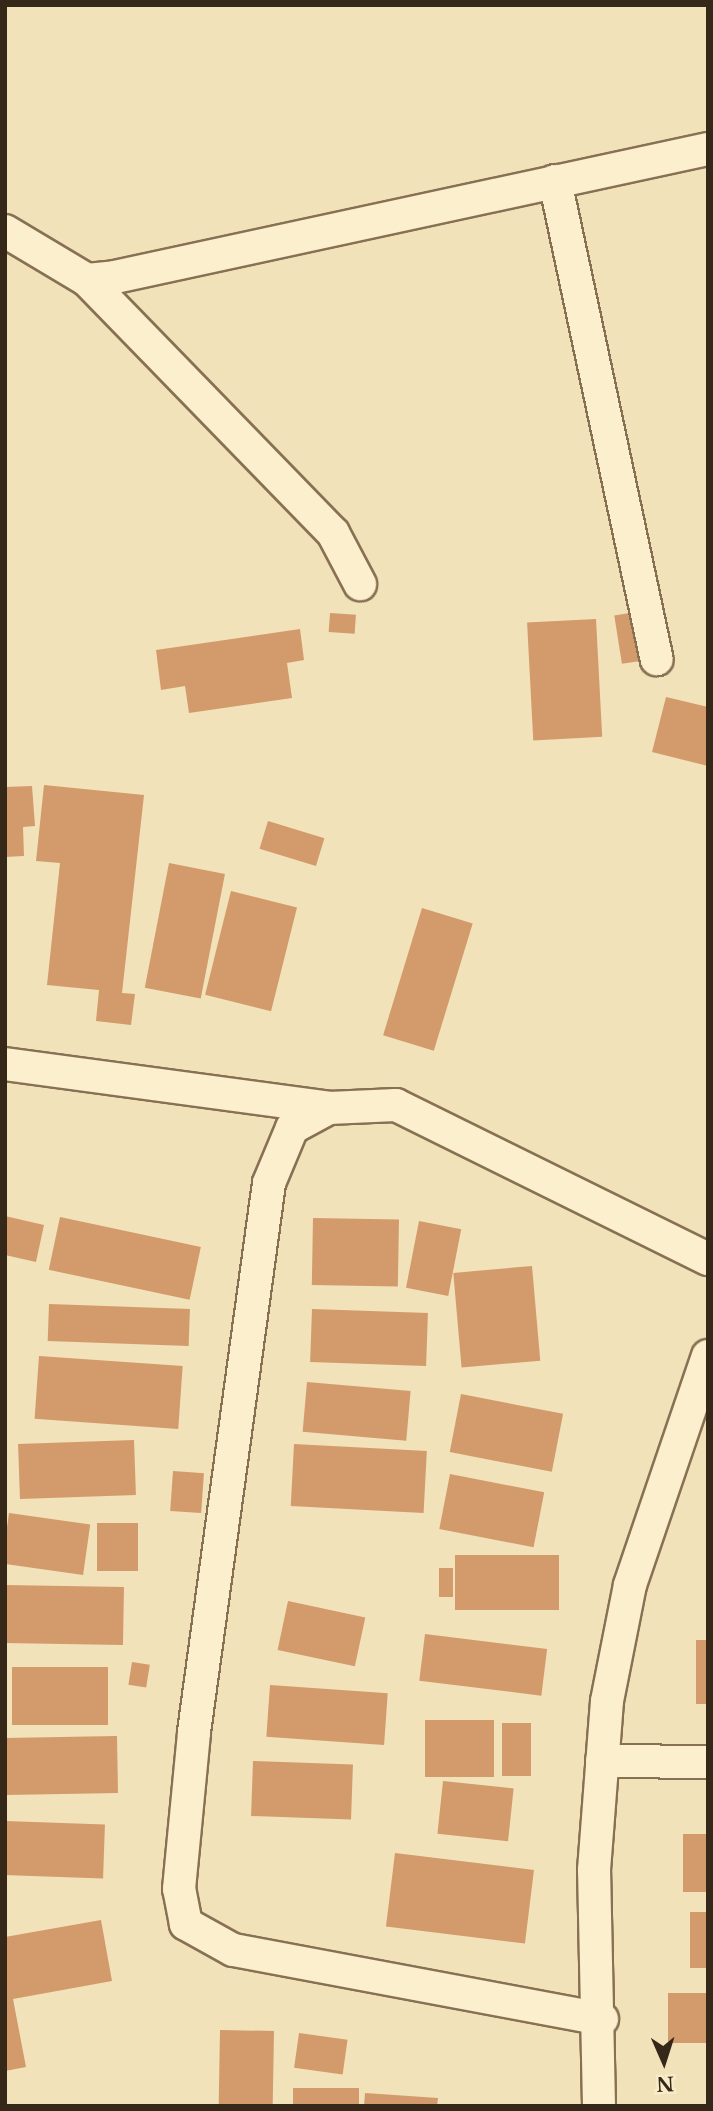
<!DOCTYPE html>
<html>
<head>
<meta charset="utf-8">
<style>
	body { margin:0 }
	#map { position:relative; width:713px; height:2111px; overflow:hidden; background:#f1e2b9; font-family:"Libre Baskerville",serif }
	div>[style] { position:absolute }
	.building>* { inset:0; background:#d39a6c; transform-origin:0 0 }
	.roads { filter:drop-shadow(2px 0 #887153) drop-shadow(-2px 0 #887153) drop-shadow(0 2px #887153) drop-shadow(0 -2px #887153) }
	.minor>* { height:32px; margin:-16px; padding:0 16px; transform-origin:16px; border-radius:16px; background:#fcefcd }
	span { translate:-50% -50%; white-space:nowrap; text-align:center; line-height:1.15; -webkit-text-stroke:5px #f8ecc9; paint-order:stroke }
	.frame { position:absolute; inset:0; border:7px solid #362819; pointer-events:none }
	.north { position:absolute; left:629px; top:2027px; width:70px; height:70px; -webkit-text-stroke:5px #f8ecc9; paint-order:stroke; rotate:177deg; font-size:19px; font-weight:700; line-height:28px; text-align:center; color:#362819 }
	.north::after { content:''; display:block; margin:auto; width:24px; height:32px; background:#362819; clip-path:polygon(50% 0,100% 100%,50% 72%,0 100%) }
</style>
</head>
<body>
<div id="map">
	<div class="building">
		<i style="left:636px;top:612px;width:49px;height:22px;rotate:81deg"></i>
		<i style="left:330px;top:613px;width:26px;height:19px;rotate:4deg"></i>
		<i style="left:596px;top:619px;width:118px;height:69px;rotate:87deg"></i>
		<i style="clip-path:polygon(300px 629px,304px 660px,287px 663px,292px 698px,189px 713px,185px 686px,161px 690px,156px 650px)"></i>
		<i style="clip-path:polygon(666px 697px,708px 707px,708px 766px,652px 752px)"></i>
		<i style="clip-path:polygon(44px 785px,144px 795px,122px 993px,135px 994px,131px 1025px,96px 1021px,99px 990px,47px 985px,60px 863px,36px 861px)"></i>
		<i style="clip-path:polygon(32px 786px,35px 826px,23px 827px,24px 856px,5px 857px,5px 787px)"></i>
		<i style="left:268px;top:821px;width:59px;height:29px;rotate:17deg"></i>
		<i style="left:169px;top:863px;width:57px;height:127px;rotate:11deg"></i>
		<i style="left:231px;top:891px;width:68px;height:107px;rotate:14deg"></i>
		<i style="left:422px;top:908px;width:53px;height:133px;rotate:17deg"></i>
		<i style="clip-path:polygon(5px 1216px,44px 1225px,36px 1262px,5px 1255px)"></i>
		<i style="left:60px;top:1217px;width:144px;height:54px;rotate:12deg"></i>
		<i style="left:313px;top:1218px;width:86px;height:67px;rotate:1deg"></i>
		<i style="left:419px;top:1221px;width:43px;height:68px;rotate:11deg"></i>
		<i style="left:532px;top:1266px;width:95px;height:79px;rotate:85deg"></i>
		<i style="left:49px;top:1304px;width:141px;height:37px;rotate:2deg"></i>
		<i style="left:312px;top:1309px;width:116px;height:53px;rotate:2deg"></i>
		<i style="left:39px;top:1356px;width:144px;height:63px;rotate:4deg"></i>
		<i style="left:307px;top:1382px;width:104px;height:50px;rotate:5deg"></i>
		<i style="left:461px;top:1394px;width:104px;height:59px;rotate:11deg"></i>
		<i style="left:134px;top:1440px;width:55px;height:116px;rotate:88deg"></i>
		<i style="left:294px;top:1444px;width:133px;height:62px;rotate:3deg"></i>
		<i style="left:173px;top:1471px;width:31px;height:40px;rotate:4deg"></i>
		<i style="left:450px;top:1474px;width:96px;height:56px;rotate:11deg"></i>
		<i style="left:9px;top:1513px;width:82px;height:51px;rotate:8deg"></i>
		<i style="left:138px;top:1523px;width:48px;height:41px;rotate:90deg"></i>
		<i style="left:559px;top:1555px;width:55px;height:104px;rotate:90deg"></i>
		<i style="left:439px;top:1568px;width:14px;height:29px"></i>
		<i style="left:5px;top:1585px;width:119px;height:58px;rotate:1deg"></i>
		<i style="left:288px;top:1601px;width:79px;height:50px;rotate:12deg"></i>
		<i style="left:425px;top:1634px;width:123px;height:47px;rotate:7deg"></i>
		<i style="left:696px;top:1640px;width:12px;height:64px"></i>
		<i style="left:132px;top:1662px;width:18px;height:23px;rotate:9deg"></i>
		<i style="left:12px;top:1667px;width:96px;height:58px"></i>
		<i style="left:270px;top:1685px;width:118px;height:52px;rotate:4deg"></i>
		<i style="left:425px;top:1720px;width:69px;height:57px"></i>
		<i style="left:502px;top:1723px;width:29px;height:53px"></i>
		<i style="left:117px;top:1736px;width:57px;height:112px;rotate:89deg"></i>
		<i style="left:253px;top:1761px;width:100px;height:55px;rotate:2deg"></i>
		<i style="left:443px;top:1781px;width:71px;height:53px;rotate:6deg"></i>
		<i style="left:5px;top:1821px;width:100px;height:54px;rotate:2deg"></i>
		<i style="left:683px;top:1834px;width:25px;height:58px"></i>
		<i style="left:395px;top:1853px;width:140px;height:74px;rotate:7deg"></i>
		<i style="left:690px;top:1912px;width:18px;height:56px"></i>
		<i style="clip-path:polygon(101px 1920px,112px 1981px,13px 1999px,26px 2067px,5px 2071px,5px 1937px)"></i>
		<i style="left:708px;top:1993px;width:50px;height:40px;rotate:90deg"></i>
		<i style="left:220px;top:2030px;width:54px;height:76px;rotate:1deg"></i>
		<i style="left:299px;top:2033px;width:49px;height:35px;rotate:8deg"></i>
		<i style="left:293px;top:2088px;width:66px;height:18px"></i>
		<i style="clip-path:polygon(365px 2093px,438px 2098px,437px 2106px,364px 2106px)"></i>
	</div>
	<div class="roads">
		<div class="minor">
			<i style="left:555px;top:181px;width:489px;rotate:78deg"></i>
			<i style="left:5px;top:231px;width:96px;rotate:30.9deg"></i>
			<i style="left:87px;top:280px;width:28px;rotate:-6deg"></i>
			<i style="left:115px;top:277px;width:607px;rotate:-12.18deg"></i>
			<i style="left:87px;top:280px;width:353px;rotate:45.8deg"></i>
			<i style="left:333px;top:533px;width:58px;rotate:62.1deg"></i>
			<i style="left:5px;top:1064px;width:327px;rotate:7.7deg"></i>
			<i style="left:602px;top:1761px;width:106px;rotate:0.5deg"></i>
			<i style="left:602px;top:2019px;width:375px;rotate:-169.4deg"></i>
			<i style="left:233px;top:1950px;width:54px;rotate:-151deg"></i>
			<i style="left:186px;top:1924px;width:36px;rotate:-101deg"></i>
			<i style="left:179px;top:1889px;width:158px;rotate:-84.5deg"></i>
			<i style="left:194px;top:1732px;width:554px;rotate:-82.22deg"></i>
			<i style="left:269px;top:1183px;width:60px;rotate:-67.3deg"></i>
			<i style="left:292px;top:1128px;width:42px;rotate:-28.4deg"></i>
			<i style="left:329px;top:1108px;width:67px;rotate:-2.6deg"></i>
			<i style="left:396px;top:1105px;width:348px;rotate:26.3deg"></i>
			<i style="left:599px;top:2106px;width:236px;rotate:-91.2deg"></i>
			<i style="left:594px;top:1870px;width:169px;rotate:-85.6deg"></i>
			<i style="left:607px;top:1701px;width:118px;rotate:-78.8deg"></i>
			<i style="left:630px;top:1585px;width:242px;rotate:-71.2deg"></i>
		</div>
	</div>
	<div class="frame"></div>
	<div class="north">N</div>
</div>
</body>
</html>
